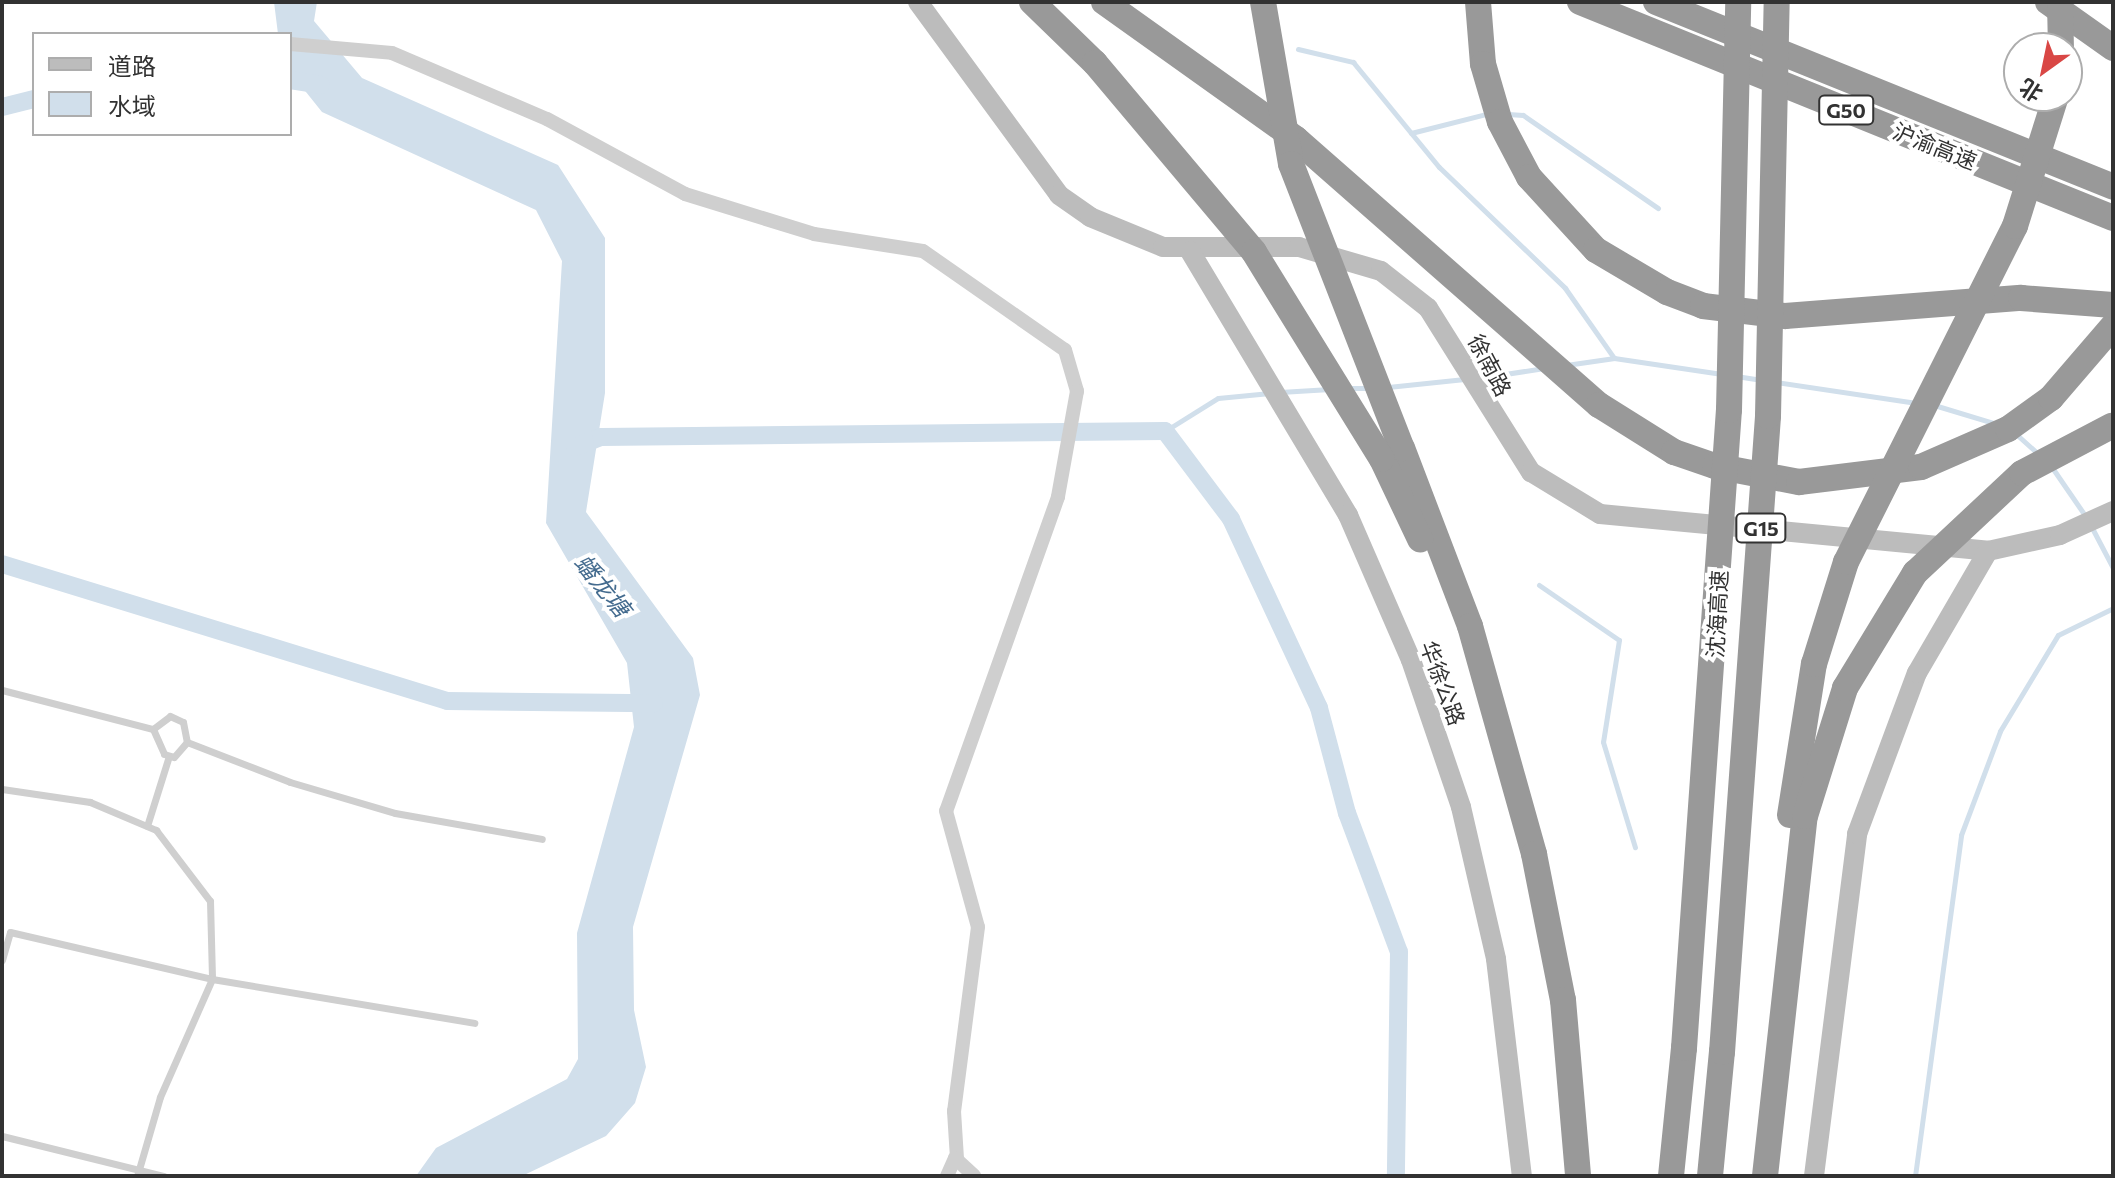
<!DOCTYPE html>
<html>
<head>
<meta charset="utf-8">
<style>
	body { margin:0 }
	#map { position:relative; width:2115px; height:1178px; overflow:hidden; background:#fff; font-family:Commissioner,"Noto Sans SC",sans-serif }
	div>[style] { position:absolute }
	.water>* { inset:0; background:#d1dfeb }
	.stream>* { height:5px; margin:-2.5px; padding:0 2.5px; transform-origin:2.5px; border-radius:2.5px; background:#d1dfeb }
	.canal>* { height:18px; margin:-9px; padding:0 9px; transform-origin:9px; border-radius:9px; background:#d1dfeb }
	.lane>* { height:7px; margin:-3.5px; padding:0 3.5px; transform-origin:3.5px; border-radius:3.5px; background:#cfcfcf }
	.street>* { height:14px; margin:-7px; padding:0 7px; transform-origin:7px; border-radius:7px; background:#cfcfcf }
	.secondary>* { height:20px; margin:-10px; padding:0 10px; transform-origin:10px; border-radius:10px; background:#bcbcbc }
	.highway>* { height:26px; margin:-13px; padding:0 13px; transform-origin:13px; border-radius:13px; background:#999 }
	.highway-bridge>* { height:26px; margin:-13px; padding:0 13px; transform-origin:13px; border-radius:13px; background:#999 }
	span { translate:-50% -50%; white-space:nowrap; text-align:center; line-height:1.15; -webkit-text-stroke:8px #fff; paint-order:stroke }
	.shield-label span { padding:2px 6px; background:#fff; border:2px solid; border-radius:6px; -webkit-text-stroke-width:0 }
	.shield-label { font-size:20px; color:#323232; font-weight:700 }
	.street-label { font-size:22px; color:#323232 }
	.water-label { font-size:24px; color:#456c8f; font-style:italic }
	.frame { position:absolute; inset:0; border:4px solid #323232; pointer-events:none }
	.legend { position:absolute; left:32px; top:32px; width:260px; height:104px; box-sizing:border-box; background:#fff; border:2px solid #adadad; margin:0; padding:10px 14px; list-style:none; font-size:24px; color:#323232 }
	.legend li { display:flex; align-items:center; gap:16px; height:40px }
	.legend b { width:40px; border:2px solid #adadad }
	.north { position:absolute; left:2003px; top:32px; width:80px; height:80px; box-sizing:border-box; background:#fff; border:2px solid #adadad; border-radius:50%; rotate:213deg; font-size:22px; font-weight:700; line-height:32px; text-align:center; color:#323232 }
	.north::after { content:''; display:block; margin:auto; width:28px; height:36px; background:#d94745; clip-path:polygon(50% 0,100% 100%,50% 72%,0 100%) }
</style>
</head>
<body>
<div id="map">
	<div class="water">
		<i style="clip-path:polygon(274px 2px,317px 2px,314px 21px,362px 78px,558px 165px,605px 238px,605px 393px,586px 512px,693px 658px,700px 695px,633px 927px,634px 1010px,646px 1067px,635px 1103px,606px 1136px,522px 1176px,416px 1176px,436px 1148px,567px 1079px,578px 1059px,577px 933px,634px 727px,627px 663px,546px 523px,562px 261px,536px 210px,322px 112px,290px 72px,290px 34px,278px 34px)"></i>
	</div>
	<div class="stream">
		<i style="left:1298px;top:49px;width:57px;rotate:13.3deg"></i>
		<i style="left:1353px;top:62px;width:136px;rotate:50.7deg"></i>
		<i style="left:1439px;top:167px;width:175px;rotate:43.8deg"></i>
		<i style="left:1565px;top:288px;width:85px;rotate:55deg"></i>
		<i style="left:1508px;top:114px;width:15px;rotate:4deg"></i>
		<i style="left:1523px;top:115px;width:164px;rotate:34.6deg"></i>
		<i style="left:1411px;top:133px;width:81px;rotate:-14.2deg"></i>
		<i style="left:1566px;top:365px;width:49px;rotate:-8.3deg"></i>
		<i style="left:1614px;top:358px;width:109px;rotate:8.4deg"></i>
		<i style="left:1736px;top:376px;width:26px;rotate:9deg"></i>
		<i style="left:1479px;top:378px;width:66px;rotate:-8.7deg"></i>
		<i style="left:1776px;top:382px;width:142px;rotate:8.5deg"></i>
		<i style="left:1388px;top:387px;width:77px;rotate:-5.9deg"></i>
		<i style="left:1348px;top:388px;width:22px"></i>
		<i style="left:1280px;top:392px;width:50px;rotate:-3.4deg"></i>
		<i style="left:1934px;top:405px;width:66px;rotate:16.8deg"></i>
		<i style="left:1165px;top:431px;width:62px;rotate:-31.9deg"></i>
		<i style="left:1218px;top:398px;width:52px;rotate:-5.5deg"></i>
		<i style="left:2016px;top:434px;width:30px;rotate:42deg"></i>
		<i style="left:2051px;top:466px;width:62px;rotate:55.5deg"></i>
		<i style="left:2091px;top:526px;width:47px;rotate:62.4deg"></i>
		<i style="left:1539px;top:585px;width:97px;rotate:34.5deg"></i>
		<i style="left:1619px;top:640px;width:103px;rotate:98.9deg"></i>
		<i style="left:1603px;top:742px;width:110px;rotate:73.1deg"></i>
		<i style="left:1915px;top:1176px;width:344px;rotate:-82.3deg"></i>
		<i style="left:1961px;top:835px;width:111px;rotate:-69.4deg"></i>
		<i style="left:2000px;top:731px;width:112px;rotate:-58.9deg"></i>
		<i style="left:2058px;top:635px;width:61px;rotate:-26.1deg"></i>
	</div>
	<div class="canal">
		<i style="left:290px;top:80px;width:31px;rotate:9deg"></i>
		<i style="left:2px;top:107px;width:33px;rotate:-14deg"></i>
		<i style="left:575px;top:447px;width:28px;rotate:-21deg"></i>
		<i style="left:601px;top:437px;width:564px;rotate:-0.61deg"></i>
		<i style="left:1165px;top:431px;width:110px;rotate:53.1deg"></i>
		<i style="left:1231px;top:519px;width:208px;rotate:65deg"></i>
		<i style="left:1319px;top:708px;width:109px;rotate:75.1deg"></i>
		<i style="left:1347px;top:813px;width:148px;rotate:69.5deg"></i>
		<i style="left:1399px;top:952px;width:224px;rotate:90.8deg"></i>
		<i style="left:2px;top:564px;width:466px;rotate:17.1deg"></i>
		<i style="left:447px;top:701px;width:207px;rotate:0.6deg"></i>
	</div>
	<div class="lane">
		<i style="left:2px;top:690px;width:156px;rotate:14.5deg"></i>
		<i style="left:153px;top:729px;width:21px;rotate:-37deg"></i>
		<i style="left:170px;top:716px;width:14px;rotate:25deg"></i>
		<i style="left:183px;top:722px;width:20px;rotate:79deg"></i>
		<i style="left:187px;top:742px;width:110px;rotate:21.2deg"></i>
		<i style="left:290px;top:782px;width:109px;rotate:16.4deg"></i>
		<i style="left:395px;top:813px;width:149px;rotate:10deg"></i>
		<i style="left:153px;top:729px;width:27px;rotate:66deg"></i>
		<i style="left:164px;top:754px;width:10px;rotate:17deg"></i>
		<i style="left:174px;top:757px;width:20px;rotate:-49deg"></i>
		<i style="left:2px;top:789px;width:89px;rotate:8.4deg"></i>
		<i style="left:90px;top:802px;width:72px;rotate:23deg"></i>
		<i style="left:156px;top:830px;width:89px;rotate:52.7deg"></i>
		<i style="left:210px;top:901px;width:78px;rotate:88.5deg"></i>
		<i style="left:212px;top:979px;width:129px;rotate:113.8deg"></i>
		<i style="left:160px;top:1097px;width:82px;rotate:106.2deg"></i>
		<i style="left:147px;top:826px;width:73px;rotate:-72.6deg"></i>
		<i style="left:2px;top:960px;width:29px;rotate:-74deg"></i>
		<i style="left:10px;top:932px;width:207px;rotate:13.1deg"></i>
		<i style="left:212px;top:979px;width:266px;rotate:9.5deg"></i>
		<i style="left:2px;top:1136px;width:167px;rotate:13.9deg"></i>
	</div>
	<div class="street">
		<i style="left:290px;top:44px;width:102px;rotate:5deg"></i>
		<i style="left:392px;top:53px;width:168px;rotate:23.1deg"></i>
		<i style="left:547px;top:119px;width:157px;rotate:28.5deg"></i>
		<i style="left:685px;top:194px;width:135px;rotate:17.2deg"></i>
		<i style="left:814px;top:234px;width:110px;rotate:8.9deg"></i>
		<i style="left:923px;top:251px;width:173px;rotate:34.9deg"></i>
		<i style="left:1065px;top:350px;width:43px;rotate:73.7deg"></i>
		<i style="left:1077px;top:391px;width:108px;rotate:100.2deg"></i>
		<i style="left:1058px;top:497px;width:333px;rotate:109.6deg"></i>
		<i style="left:946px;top:811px;width:120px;rotate:74.6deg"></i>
		<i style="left:978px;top:927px;width:186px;rotate:97.4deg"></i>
		<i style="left:954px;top:1111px;width:48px;rotate:86.4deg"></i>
		<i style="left:947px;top:1176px;width:20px;rotate:-66deg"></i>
		<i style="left:955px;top:1158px;width:26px;rotate:43deg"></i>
	</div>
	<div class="secondary">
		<i style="left:918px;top:2px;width:239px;rotate:53.8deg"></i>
		<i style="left:1059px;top:195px;width:38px;rotate:35deg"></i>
		<i style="left:1090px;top:217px;width:79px;rotate:22.3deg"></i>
		<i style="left:1163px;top:247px;width:136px"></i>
		<i style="left:1299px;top:247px;width:85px;rotate:16.3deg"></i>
		<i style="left:1381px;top:271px;width:60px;rotate:38.2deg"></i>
		<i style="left:1428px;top:308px;width:194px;rotate:57.9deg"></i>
		<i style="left:1531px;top:472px;width:81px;rotate:31.3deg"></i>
		<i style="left:1600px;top:514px;width:390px;rotate:5.4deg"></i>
		<i style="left:1988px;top:551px;width:74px;rotate:-12.5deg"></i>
		<i style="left:2060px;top:535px;width:58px;rotate:-24.4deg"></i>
		<i style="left:1190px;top:251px;width:308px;rotate:59.1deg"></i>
		<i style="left:1348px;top:515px;width:158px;rotate:66.5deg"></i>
		<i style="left:1411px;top:660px;width:155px;rotate:71.2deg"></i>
		<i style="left:1461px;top:807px;width:156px;rotate:77deg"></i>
		<i style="left:1496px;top:959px;width:219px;rotate:83.2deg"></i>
		<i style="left:1814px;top:1176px;width:345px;rotate:-82.8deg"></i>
		<i style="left:1857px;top:834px;width:172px;rotate:-69.6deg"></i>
		<i style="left:1917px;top:673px;width:141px;rotate:-59.8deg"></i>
	</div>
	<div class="highway">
		<i style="left:1032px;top:2px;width:88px;rotate:44.1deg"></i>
		<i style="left:1104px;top:2px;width:236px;rotate:35.5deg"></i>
		<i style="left:1296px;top:139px;width:403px;rotate:41.3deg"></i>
		<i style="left:1599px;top:405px;width:89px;rotate:32.1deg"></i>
		<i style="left:1674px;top:452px;width:43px;rotate:18.9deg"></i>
		<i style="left:1715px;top:466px;width:86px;rotate:10.8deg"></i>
		<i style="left:1799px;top:482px;width:123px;rotate:-7deg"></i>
		<i style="left:1921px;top:467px;width:95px;rotate:-23.6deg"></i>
		<i style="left:2008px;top:429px;width:53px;rotate:-35.8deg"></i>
		<i style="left:2051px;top:398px;width:95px;rotate:-49.3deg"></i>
		<i style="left:1478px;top:2px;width:62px;rotate:85.4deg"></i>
		<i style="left:1483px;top:64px;width:60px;rotate:73.7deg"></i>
		<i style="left:1500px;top:122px;width:62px;rotate:62.2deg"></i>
		<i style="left:1529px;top:177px;width:99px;rotate:47.5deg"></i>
		<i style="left:1596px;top:250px;width:82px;rotate:30.6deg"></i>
		<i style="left:1667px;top:292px;width:39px;rotate:21deg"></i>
		<i style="left:1703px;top:306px;width:83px;rotate:7deg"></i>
		<i style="left:1785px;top:316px;width:237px;rotate:-4.4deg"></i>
		<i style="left:2021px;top:298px;width:92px;rotate:4.4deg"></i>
		<i style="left:1580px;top:2px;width:575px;rotate:22.06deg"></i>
		<i style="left:1656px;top:2px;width:493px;rotate:22deg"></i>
		<i style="left:2048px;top:2px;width:80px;rotate:35.3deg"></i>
		<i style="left:1402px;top:448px;width:191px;rotate:69.1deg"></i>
		<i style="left:1470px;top:626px;width:237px;rotate:74.3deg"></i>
		<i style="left:1534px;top:854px;width:149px;rotate:78.8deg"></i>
		<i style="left:1563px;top:1000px;width:177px;rotate:85.1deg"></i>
		<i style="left:1382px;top:459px;width:89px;rotate:64.6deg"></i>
		<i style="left:1671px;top:1176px;width:129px;rotate:-84.2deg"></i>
		<i style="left:1710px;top:1176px;width:125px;rotate:-84.5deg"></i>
		<i style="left:1765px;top:1176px;width:362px;rotate:-83.7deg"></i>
	</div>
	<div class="highway-bridge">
		<i style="left:1263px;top:2px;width:164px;rotate:80.2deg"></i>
		<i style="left:1291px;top:164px;width:305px;rotate:68.7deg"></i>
		<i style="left:2060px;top:2px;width:46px;rotate:88.8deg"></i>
		<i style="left:1095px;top:63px;width:247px;rotate:49.9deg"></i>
		<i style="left:1254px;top:252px;width:243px;rotate:58.3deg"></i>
		<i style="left:1790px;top:815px;width:153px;rotate:-81deg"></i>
		<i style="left:1814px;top:664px;width:107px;rotate:-72.6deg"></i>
		<i style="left:1846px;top:562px;width:376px;rotate:-63.3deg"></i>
		<i style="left:2015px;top:226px;width:136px;rotate:-72.5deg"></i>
		<i style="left:1805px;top:816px;width:134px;rotate:-72.6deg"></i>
		<i style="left:1845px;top:688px;width:135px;rotate:-58.7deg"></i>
		<i style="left:1915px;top:573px;width:146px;rotate:-43.1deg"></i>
		<i style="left:2022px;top:473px;width:101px;rotate:-27.8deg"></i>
		<i style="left:1684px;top:1048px;width:640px;rotate:-85.97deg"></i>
		<i style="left:1729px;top:410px;width:408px;rotate:-88.7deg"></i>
		<i style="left:1722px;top:1052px;width:638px;rotate:-85.86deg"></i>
		<i style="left:1768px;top:416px;width:414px;rotate:-88.8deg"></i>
	</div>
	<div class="shield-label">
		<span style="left:1846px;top:110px">G50</span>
		<span style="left:1761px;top:528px">G15</span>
	</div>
	<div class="street-label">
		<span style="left:1935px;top:146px;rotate:22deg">沪渝高速</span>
		<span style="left:1490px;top:365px;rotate:62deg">徐南路</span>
		<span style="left:1717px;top:614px;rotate:-87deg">沈海高速</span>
		<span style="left:1443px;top:683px;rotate:70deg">华徐公路</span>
	</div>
	<div class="water-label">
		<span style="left:603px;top:585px;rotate:51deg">蟠龙塘</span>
	</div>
	<div class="frame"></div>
	<ul class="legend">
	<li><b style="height:10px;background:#bcbcbc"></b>道路</li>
	<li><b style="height:22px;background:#d1dfeb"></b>水域</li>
	</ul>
	<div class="north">北</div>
</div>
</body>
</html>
